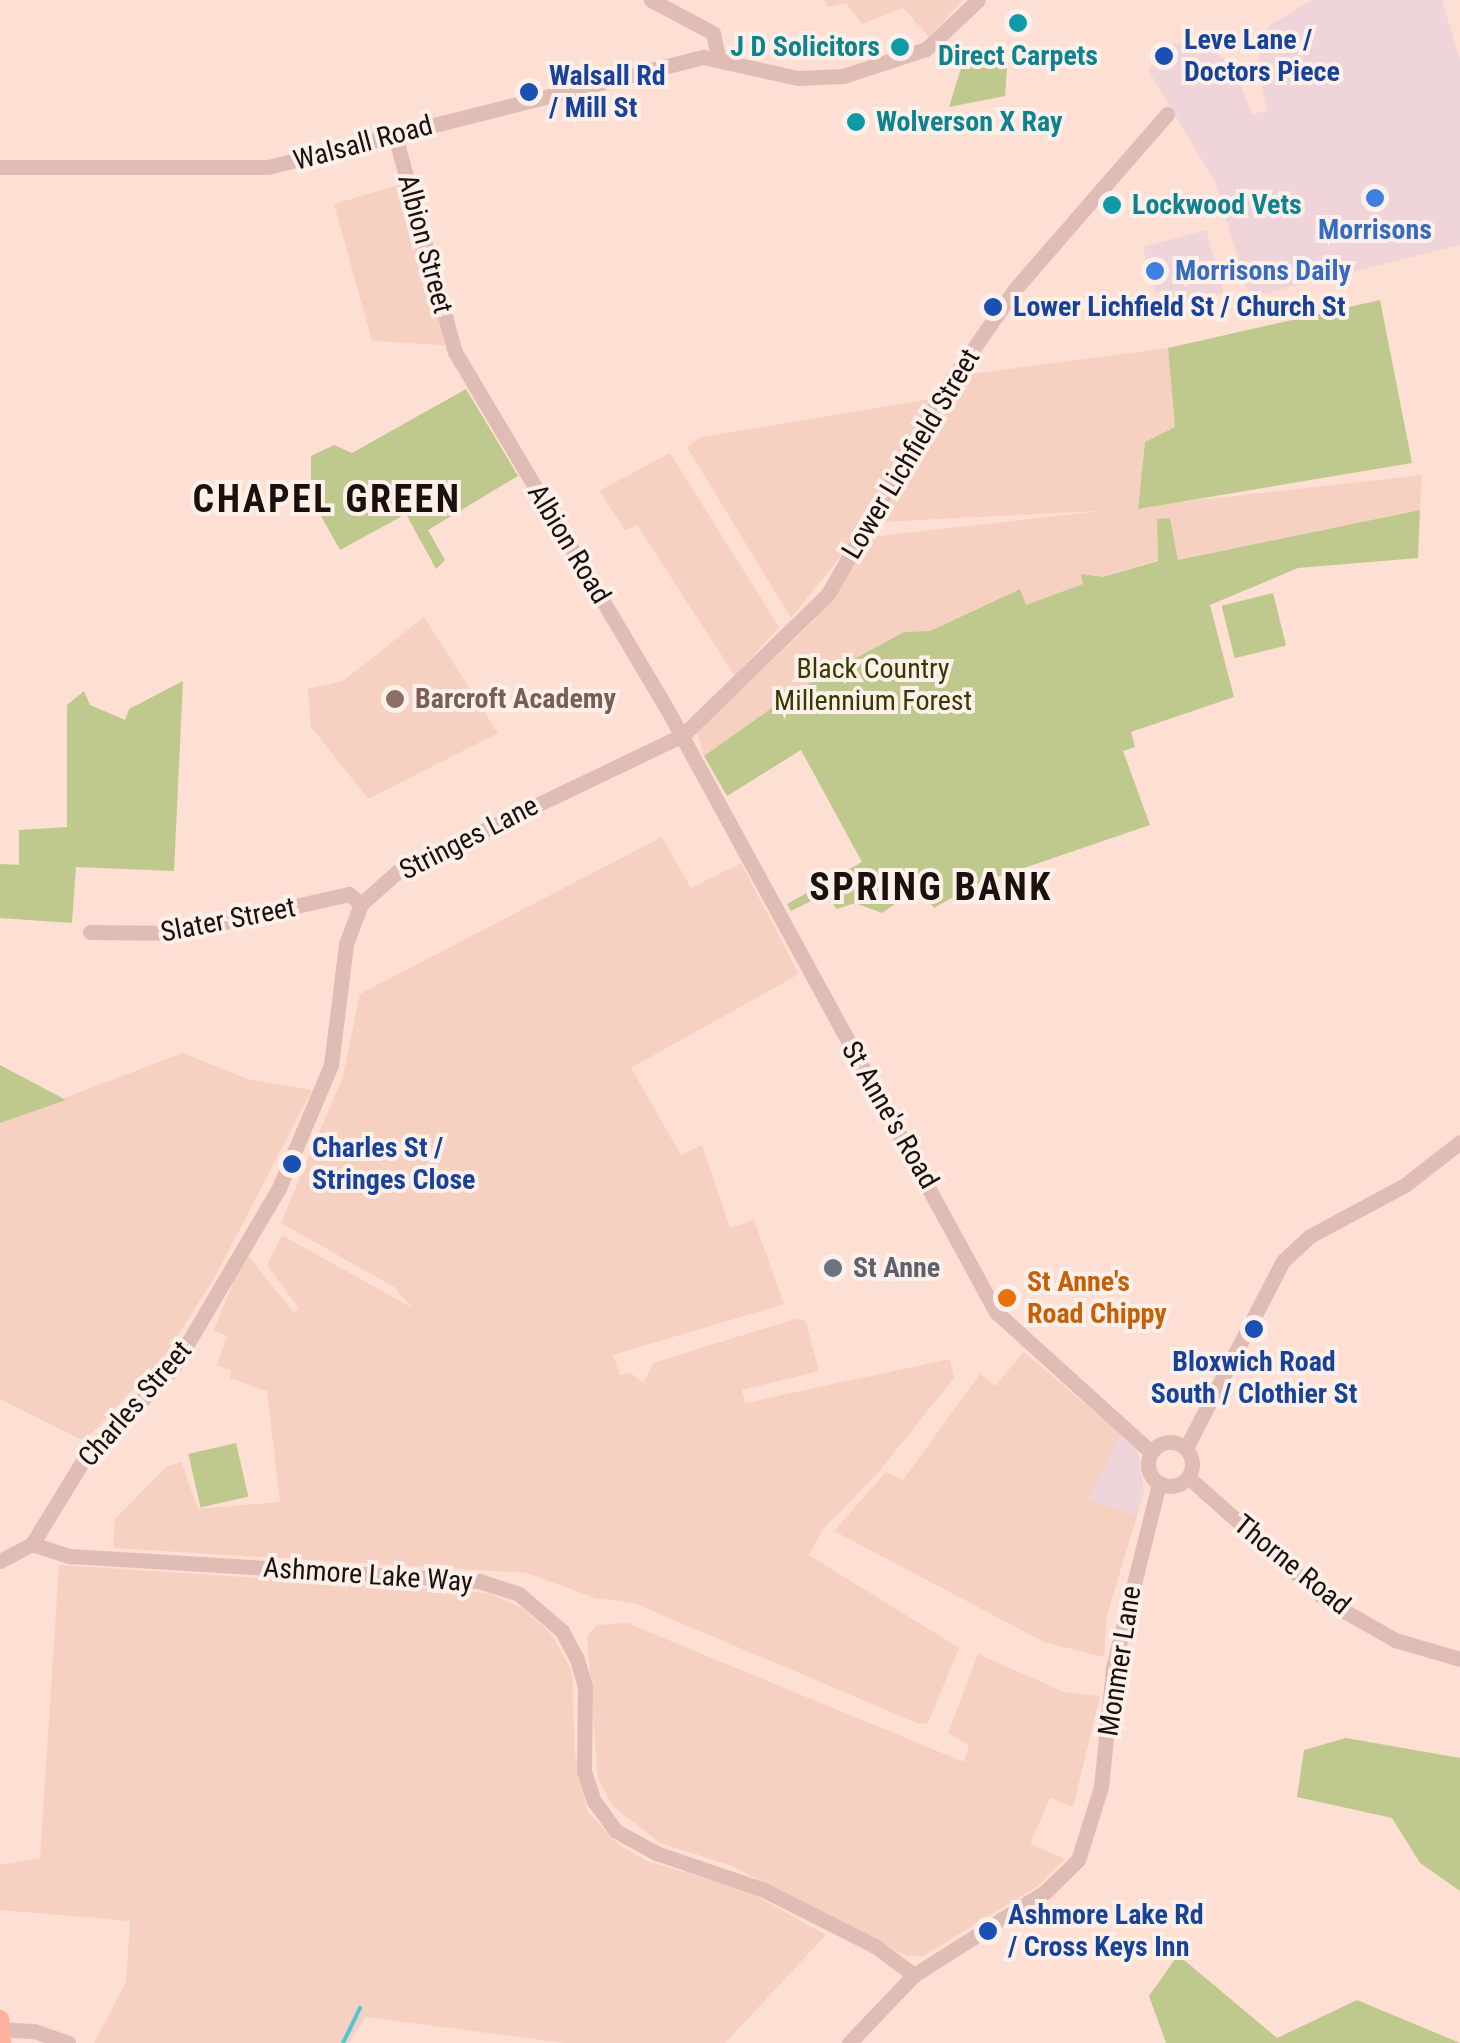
<!DOCTYPE html>
<html>
<head>
<meta charset="utf-8">
<style>
	body { margin:0 }
	#map { position:relative; width:1460px; height:2043px; overflow:hidden; background:#fddfd3; font-family:"Roboto Condensed",sans-serif }
	div>[style] { position:absolute }
	.commercial>* { inset:0; background:#efd4da }
	.built>* { inset:0; background:#f6d1c2 }
	.green>* { inset:0; background:#bfc98d; transform-origin:0 0 }
	.stream>* { height:4px; margin:-2px; padding:0 2px; transform-origin:2px; border-radius:2px; background:#55c4d3 }
	.secondary>* { height:15px; margin:-7.5px; padding:0 7.5px; transform-origin:7.5px; border-radius:7.5px; background:#e0bdb4 }
	.secondary>.ring { margin:-7.5px; padding:0; box-sizing:content-box; background:none; border:15px solid #e0bdb4; border-radius:50% }
	.primary>* { height:18px; margin:-9px; padding:0 9px; transform-origin:9px; border-radius:9px; background:#feb19e }
	.dots>* { width:28px; height:28px; translate:-50% -50%; box-sizing:border-box; border:5px solid #fdf0eb; border-radius:50% }
	span { translate:-50% -50%; white-space:nowrap; text-align:center; line-height:1.15; -webkit-text-stroke:8px #fdf0eb; paint-order:stroke }
	.transit-label { font-size:28px; color:#164399; font-weight:700 }
	.left { translate:0 -50%; text-align:left }
	.culture-label { font-size:28px; color:#0d838f; font-weight:700 }
	.right { translate:-100% -50%; text-align:right }
	.street-label { font-size:28px; color:#1a100c }
	.shop-label { font-size:28px; color:#366cbe; font-weight:700 }
	.park-label { font-size:28px; color:#353b00 }
	.education-label { font-size:28px; color:#785e54; font-weight:700 }
	.worship-label { font-size:28px; color:#5b616d; font-weight:700 }
	.food-label { font-size:28px; color:#c56008; font-weight:700 }
	.district-label { font-size:38px; color:#1a100c; font-weight:700; letter-spacing:2.5px }
</style>
</head>
<body>
<div id="map">
	<div class="commercial">
		<i style="clip-path:polygon(1312px 0,1442px 0,1460px 60px,1460px 245px,1255px 296px,1247px 289px,1215px 182px,1149px 71px,1163px 44px,1198px 43px,1231px 62px,1252px 114px,1267px 111px,1258px 65px,1262px 37px,1270px 25px)"></i>
		<i style="clip-path:polygon(1206px 230px,1224px 293px,1167px 307px,1163px 291px,1155px 293px,1143px 247px)"></i>
		<i style="clip-path:polygon(1121px 1434px,1138px 1451px,1144px 1491px,1137px 1516px,1088px 1501px)"></i>
	</div>
	<div class="built">
		<i style="clip-path:polygon(825px 0,963px 0,929px 37px,903px 8px,862px 24px,846px 3px,828px 7px)"></i>
		<i style="clip-path:polygon(402px 184px,424px 259px,445px 345px,372px 341px,334px 204px)"></i>
		<i style="clip-path:polygon(1168px 348px,1175px 427px,1145px 442px,1138px 509px,878px 522px,970px 374px)"></i>
		<i style="clip-path:polygon(930px 399px,845px 551px,791px 618px,687px 447px,701px 437px)"></i>
		<i style="clip-path:polygon(670px 453px,779px 627px,735px 676px,637px 525px,625px 530px,599px 491px)"></i>
		<i style="clip-path:polygon(1422px 475px,1420px 510px,1178px 560px,1170px 518px,1157px 519px,1158px 560px,1102px 577px,1081px 575px,1084px 584px,1026px 605px,1019px 589px,930px 631px,904px 632px,797px 690px,704px 756px,697px 733px,816px 618px,870px 537px)"></i>
		<i style="clip-path:polygon(424px 617px,498px 733px,368px 799px,311px 727px,308px 689px,343px 681px)"></i>
		<i style="clip-path:polygon(662px 837px,691px 888px,741px 863px,799px 974px,631px 1068px,681px 1155px,702px 1145px,730px 1228px,754px 1220px,784px 1304px,613px 1355px,620px 1375px,631px 1373px,643px 1383px,653px 1363px,798px 1318px,806px 1322px,819px 1371px,742px 1390px,745px 1403px,950px 1359px,954px 1378px,877px 1474px,823px 1529px,809px 1555px,959px 1648px,928px 1723px,919px 1724px,634px 1603px,595px 1598px,527px 1573px,113px 1548px,115px 1519px,166px 1467px,181px 1462px,198px 1509px,280px 1502px,267px 1391px,230px 1378px,231px 1370px,217px 1365px,227px 1336px,214px 1330px,245px 1252px,294px 1313px,298px 1307px,267px 1265px,282px 1235px,412px 1308px,394px 1287px,281px 1223px,343px 1076px,360px 994px)"></i>
		<i style="clip-path:polygon(182px 1053px,247px 1079px,312px 1090px,215px 1277px,164px 1357px,84px 1441px,0 1399px,0 1123px)"></i>
		<i style="clip-path:polygon(1024px 1352px,1121px 1434px,1088px 1500px,1137px 1516px,1107px 1615px,1104px 1657px,1046px 1643px,834px 1531px,886px 1472px,903px 1480px,980px 1374px,995px 1386px)"></i>
		<i style="clip-path:polygon(59px 1565px,488px 1593px,524px 1609px,552px 1635px,572px 1671px,575px 1753px,587px 1811px,618px 1844px,647px 1861px,748px 1891px,826px 1935px,725px 2043px,565px 2043px,365px 2017px,349px 2043px,94px 2043px,126px 1982px,130px 1921px,0 1910px,0 1865px,40px 1858px)"></i>
		<i style="clip-path:polygon(627px 1623px,964px 1762px,969px 1745px,948px 1733px,978px 1654px,1064px 1692px,1100px 1696px,1073px 1807px,1050px 1798px,1030px 1844px,1065px 1859px,1038px 1886px,923px 1956px,906px 1956px,732px 1866px,660px 1843px,613px 1806px,598px 1779px,587px 1636px,597px 1625px)"></i>
	</div>
	<div class="green">
		<i style="clip-path:polygon(1008px 53px,1005px 96px,949px 107px,962px 65px)"></i>
		<i style="clip-path:polygon(1380px 300px,1412px 463px,1138px 509px,1145px 442px,1175px 427px,1168px 348px)"></i>
		<i style="clip-path:polygon(466px 389px,518px 476px,428px 530px,445px 560px,436px 569px,406px 514px,340px 550px,311px 498px,311px 456px,334px 445px,352px 453px)"></i>
		<i style="clip-path:polygon(1420px 510px,1418px 558px,1298px 568px,1210px 605px,1234px 697px,1131px 732px,1135px 747px,1123px 751px,1150px 825px,974px 885px,934px 908px,919px 887px,882px 913px,855px 903px,837px 909px,825px 894px,791px 911px,787px 904px,862px 862px,801px 750px,727px 796px,704px 756px,797px 690px,904px 632px,930px 631px,1020px 589px,1026px 605px,1083px 584px,1081px 574px,1103px 577px,1158px 561px,1157px 519px,1170px 518px,1178px 560px)"></i>
		<i style="left:1273px;top:593px;width:54px;height:53px;rotate:76deg"></i>
		<i style="clip-path:polygon(183px 681px,174px 871px,76px 867px,72px 923px,0 918px,0 864px,19px 865px,19px 830px,67px 827px,67px 705px,84px 691px,90px 705px,125px 720px,129px 709px)"></i>
		<i style="clip-path:polygon(0 1065px,66px 1100px,0 1123px)"></i>
		<i style="left:236px;top:1443px;width:55px;height:49px;rotate:77deg"></i>
		<i style="clip-path:polygon(1346px 1738px,1460px 1758px,1460px 1891px,1420px 1863px,1392px 1818px,1297px 1797px,1304px 1750px)"></i>
		<i style="clip-path:polygon(1178px 1955px,1277px 2038px,1357px 2000px,1460px 2043px,1166px 2043px,1149px 1996px)"></i>
	</div>
	<div class="stream">
		<i style="left:343px;top:2043px;width:39px;rotate:-64deg"></i>
	</div>
	<div class="secondary">
		<i style="left:651px;top:0;width:70px;rotate:28deg"></i>
		<i style="left:713px;top:33px;width:25px;rotate:78deg"></i>
		<i style="left:395px;top:136px;width:224px;rotate:74.5deg"></i>
		<i style="left:455px;top:352px;width:415px;rotate:59.3deg"></i>
		<i style="left:667px;top:709px;width:687px;rotate:61.38deg"></i>
		<i style="left:996px;top:1312px;width:209px;rotate:42.1deg"></i>
		<i style="left:0;top:167px;width:268px"></i>
		<i style="left:268px;top:167px;width:449px;rotate:-14.2deg"></i>
		<i style="left:703px;top:57px;width:97px;rotate:12.5deg"></i>
		<i style="left:798px;top:78px;width:45px;rotate:-2.5deg"></i>
		<i style="left:843px;top:76px;width:87px;rotate:-18deg"></i>
		<i style="left:926px;top:49px;width:71px;rotate:-43.3deg"></i>
		<i style="left:90px;top:932px;width:86px;rotate:0.7deg"></i>
		<i style="left:176px;top:933px;width:177px;rotate:-12.7deg"></i>
		<i style="left:349px;top:894px;width:16px;rotate:40deg"></i>
		<i class="ring" style="left:1148px;top:1442px;width:29px;height:29px"></i>
		<i style="left:1186px;top:1448px;width:211px;rotate:-62.6deg"></i>
		<i style="left:1283px;top:1261px;width:37px;rotate:-43deg"></i>
		<i style="left:1310px;top:1236px;width:108px;rotate:-28.2deg"></i>
		<i style="left:1405px;top:1185px;width:70px;rotate:-38deg"></i>
		<i style="left:1188px;top:1477px;width:186px;rotate:41.7deg"></i>
		<i style="left:1327px;top:1601px;width:78px;rotate:29.8deg"></i>
		<i style="left:1395px;top:1640px;width:68px;rotate:16.3deg"></i>
		<i style="left:32px;top:1544px;width:40px;rotate:18deg"></i>
		<i style="left:70px;top:1556px;width:410px;rotate:3.5deg"></i>
		<i style="left:479px;top:1581px;width:42px;rotate:18deg"></i>
		<i style="left:519px;top:1594px;width:57px;rotate:40.7deg"></i>
		<i style="left:562px;top:1631px;width:32px;rotate:62deg"></i>
		<i style="left:577px;top:1659px;width:29px;rotate:74deg"></i>
		<i style="left:585px;top:1687px;width:84px;rotate:90.7deg"></i>
		<i style="left:584px;top:1771px;width:32px;rotate:72deg"></i>
		<i style="left:594px;top:1801px;width:37px;rotate:54deg"></i>
		<i style="left:616px;top:1831px;width:46px;rotate:28.8deg"></i>
		<i style="left:656px;top:1853px;width:112px;rotate:18.8deg"></i>
		<i style="left:762px;top:1889px;width:127px;rotate:26.8deg"></i>
		<i style="left:875px;top:1946px;width:49px;rotate:36.6deg"></i>
		<i style="left:0;top:1561px;width:36px;rotate:-28deg"></i>
		<i style="left:32px;top:1544px;width:100px;rotate:-58.5deg"></i>
		<i style="left:84px;top:1459px;width:127px;rotate:-45.6deg"></i>
		<i style="left:173px;top:1368px;width:209px;rotate:-59.5deg"></i>
		<i style="left:279px;top:1188px;width:134px;rotate:-67.1deg"></i>
		<i style="left:331px;top:1065px;width:122px;rotate:-82.9deg"></i>
		<i style="left:346px;top:944px;width:43px;rotate:-69.4deg"></i>
		<i style="left:361px;top:904px;width:48px;rotate:-41.6deg"></i>
		<i style="left:397px;top:872px;width:317px;rotate:-25.6deg"></i>
		<i style="left:683px;top:735px;width:202px;rotate:-44.2deg"></i>
		<i style="left:828px;top:594px;width:229px;rotate:-60.4deg"></i>
		<i style="left:941px;top:395px;width:129px;rotate:-55.1deg"></i>
		<i style="left:1015px;top:289px;width:232px;rotate:-49deg"></i>
		<i style="left:2px;top:2029px;width:32px;rotate:4deg"></i>
		<i style="left:34px;top:2031px;width:36px;rotate:19deg"></i>
		<i style="left:849px;top:2043px;width:94px;rotate:-46.3deg"></i>
		<i style="left:914px;top:1975px;width:155px;rotate:-32.4deg"></i>
		<i style="left:1045px;top:1892px;width:46px;rotate:-44.1deg"></i>
		<i style="left:1078px;top:1860px;width:77px;rotate:-72.5deg"></i>
		<i style="left:1101px;top:1787px;width:120px;rotate:-84.2deg"></i>
		<i style="left:1113px;top:1668px;width:191px;rotate:-76deg"></i>
	</div>
	<div class="primary">
		<i style="left:0;top:2019px;width:24px;rotate:85deg"></i>
	</div>
	<div class="dots">
		<i style="left:1018px;top:23px;background:#0f9aa8"></i>
		<i style="left:900px;top:47px;background:#0f9aa8"></i>
		<i style="left:1164px;top:56px;background:#1a4fb4"></i>
		<i style="left:529px;top:92px;background:#1a4fb4"></i>
		<i style="left:856px;top:122px;background:#0f9aa8"></i>
		<i style="left:1375px;top:198px;background:#3f7fe0"></i>
		<i style="left:1112px;top:205px;background:#0f9aa8"></i>
		<i style="left:1155px;top:271px;background:#3f7fe0"></i>
		<i style="left:993px;top:307px;background:#1a4fb4"></i>
		<i style="left:395px;top:699px;background:#8d6e63"></i>
		<i style="left:292px;top:1164px;background:#1a4fb4"></i>
		<i style="left:833px;top:1268px;background:#6b7280"></i>
		<i style="left:1007px;top:1298px;background:#e8710a"></i>
		<i style="left:1254px;top:1329px;background:#1a4fb4"></i>
		<i style="left:988px;top:1931px;background:#1a4fb4"></i>
	</div>
	<div class="transit-label">
		<span class="left" style="left:1184px;top:56px">Leve Lane /<br>Doctors Piece</span>
		<span class="left" style="left:549px;top:92px">Walsall Rd<br>/ Mill St</span>
		<span class="left" style="left:1013px;top:307px">Lower Lichfield St / Church St</span>
		<span class="left" style="left:312px;top:1164px">Charles St /<br>Stringes Close</span>
		<span style="left:1254px;top:1378px">Bloxwich Road<br>South / Clothier St</span>
		<span class="left" style="left:1008px;top:1931px">Ashmore Lake Rd<br>/ Cross Keys Inn</span>
	</div>
	<div class="culture-label">
		<span class="right" style="left:880px;top:47px">J D Solicitors</span>
		<span style="left:1018px;top:56px">Direct Carpets</span>
		<span class="left" style="left:876px;top:122px">Wolverson X Ray</span>
		<span class="left" style="left:1132px;top:205px">Lockwood Vets</span>
	</div>
	<div class="street-label">
		<span style="left:363px;top:143px;rotate:-15deg">Walsall Road</span>
		<span style="left:425px;top:244px;rotate:75deg">Albion Street</span>
		<span style="left:911px;top:454px;rotate:-59deg">Lower Lichfield Street</span>
		<span style="left:569px;top:544px;rotate:59deg">Albion Road</span>
		<span style="left:469px;top:838px;rotate:-27deg">Stringes Lane</span>
		<span style="left:228px;top:920px;rotate:-11deg">Slater Street</span>
		<span style="left:890px;top:1115px;rotate:60deg">St Anne's Road</span>
		<span style="left:135px;top:1404px;rotate:-49deg">Charles Street</span>
		<span style="left:1292px;top:1565px;rotate:39deg">Thorne Road</span>
		<span style="left:368px;top:1575px;rotate:4deg">Ashmore Lake Way</span>
		<span style="left:1120px;top:1661px;rotate:-81deg">Monmer Lane</span>
	</div>
	<div class="shop-label">
		<span style="left:1375px;top:230px">Morrisons</span>
		<span class="left" style="left:1175px;top:271px">Morrisons Daily</span>
	</div>
	<div class="park-label">
		<span style="left:873px;top:685px">Black Country<br>Millennium Forest</span>
	</div>
	<div class="education-label">
		<span class="left" style="left:415px;top:699px">Barcroft Academy</span>
	</div>
	<div class="worship-label">
		<span class="left" style="left:853px;top:1268px">St Anne</span>
	</div>
	<div class="food-label">
		<span class="left" style="left:1027px;top:1298px">St Anne's<br>Road Chippy</span>
	</div>
	<div class="district-label">
		<span style="left:327px;top:500px">CHAPEL GREEN</span>
		<span style="left:931px;top:888px">SPRING BANK</span>
	</div>
</div>
</body>
</html>
